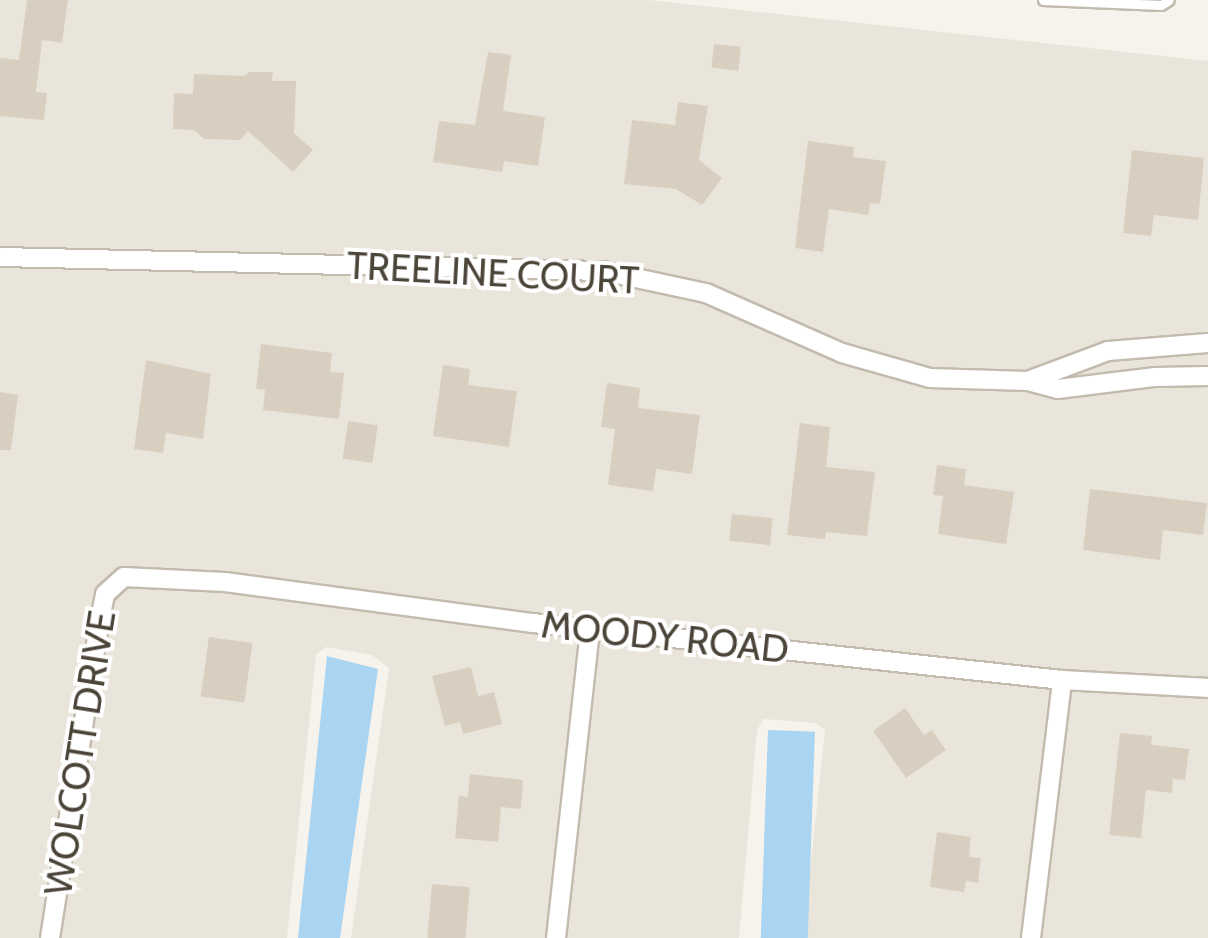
<!DOCTYPE html>
<html>
<head>
<meta charset="utf-8">
<style>
	body { margin:0 }
	#map { position:relative; width:1208px; height:938px; overflow:hidden; background:#f6f3ec; font-family:Cabin,sans-serif }
	div>[style] { position:absolute }
	.residential>* { inset:0; background:#eae5da }
	.water>* { inset:0; background:#a9d4f2; transform-origin:0 0 }
	.building>* { inset:0; background:#d8cfc1; transform-origin:0 0 }
	.roads { filter:drop-shadow(2px 0 #c2bbae) drop-shadow(-2px 0 #c2bbae) drop-shadow(0 2px #c2bbae) drop-shadow(0 -2px #c2bbae) }
	.service>* { height:9px; margin:-4.5px; padding:0 4.5px; transform-origin:4.5px; border-radius:4.5px; background:#fff }
	.minor>* { height:18px; margin:-9px; padding:0 9px; transform-origin:9px; border-radius:9px; background:#fff }
	span { translate:-50% -50%; white-space:nowrap; text-align:center; line-height:1.15; -webkit-text-stroke:8px #fff; paint-order:stroke }
	.street-label { font-size:38px; color:#4b4439 }
</style>
</head>
<body>
<div id="map">
	<div class="residential">
		<i style="clip-path:polygon(0 0,649px 0,1208px 61px,1208px 938px,803px 938px,825px 730px,815px 723px,764px 719px,757px 730px,739px 938px,351px 938px,389px 668px,372px 655px,326px 647px,316px 655px,287px 938px,0 938px)"></i>
	</div>
	<div class="water">
		<i style="clip-path:polygon(327px 656px,378px 669px,340px 938px,298px 938px)"></i>
		<i style="left:768px;top:730px;width:47px;height:209px;rotate:2deg"></i>
	</div>
	<div class="building">
		<i style="clip-path:polygon(27px 0,68px 0,62px 43px,42px 40px,36px 92px,47px 93px,44px 120px,0 116px,0 58px,19px 60px)"></i>
		<i style="left:714px;top:44px;width:27px;height:24px;rotate:6deg"></i>
		<i style="clip-path:polygon(488px 52px,511px 55px,503px 111px,545px 117px,538px 166px,504px 161px,502px 172px,433px 162px,439px 121px,475px 125px)"></i>
		<i style="clip-path:polygon(249px 72px,273px 72px,272px 81px,296px 81px,294px 133px,313px 150px,293px 172px,248px 131px,240px 140px,204px 139px,194px 130px,173px 129px,174px 93px,193px 94px,194px 74px,245px 76px)"></i>
		<i style="clip-path:polygon(678px 102px,708px 106px,699px 160px,722px 178px,702px 205px,676px 189px,624px 184px,632px 120px,675px 125px)"></i>
		<i style="clip-path:polygon(808px 141px,854px 147px,853px 157px,886px 161px,880px 204px,870px 203px,868px 215px,829px 209px,823px 252px,795px 248px)"></i>
		<i style="clip-path:polygon(1132px 150px,1204px 158px,1198px 220px,1154px 215px,1151px 236px,1123px 233px)"></i>
		<i style="clip-path:polygon(261px 344px,332px 353px,330px 372px,344px 373px,339px 419px,263px 410px,265px 390px,256px 389px)"></i>
		<i style="clip-path:polygon(146px 360px,211px 374px,203px 439px,166px 433px,163px 453px,134px 449px)"></i>
		<i style="clip-path:polygon(443px 365px,470px 369px,468px 385px,517px 391px,509px 447px,433px 436px)"></i>
		<i style="clip-path:polygon(607px 383px,640px 388px,638px 408px,700px 415px,692px 474px,656px 469px,653px 491px,608px 485px,615px 429px,601px 427px)"></i>
		<i style="clip-path:polygon(0 392px,18px 395px,11px 450px,0 450px)"></i>
		<i style="left:348px;top:421px;width:30px;height:38px;rotate:8deg"></i>
		<i style="clip-path:polygon(800px 423px,830px 427px,826px 467px,875px 472px,867px 536px,826px 532px,825px 539px,787px 535px)"></i>
		<i style="clip-path:polygon(937px 465px,966px 469px,964px 485px,1014px 492px,1006px 544px,938px 534px,943px 496px,933px 495px)"></i>
		<i style="clip-path:polygon(1090px 489px,1207px 503px,1203px 535px,1163px 530px,1160px 560px,1083px 550px)"></i>
		<i style="left:732px;top:514px;width:41px;height:27px;rotate:6deg"></i>
		<i style="left:209px;top:637px;width:44px;height:60px;rotate:8deg"></i>
		<i style="clip-path:polygon(471px 667px,478px 696px,494px 692px,502px 724px,463px 734px,460px 722px,445px 726px,432px 676px)"></i>
		<i style="clip-path:polygon(905px 708px,924px 735px,932px 730px,946px 750px,906px 778px,873px 731px)"></i>
		<i style="clip-path:polygon(1120px 733px,1152px 736px,1151px 745px,1189px 749px,1185px 780px,1173px 779px,1172px 793px,1146px 790px,1141px 838px,1109px 835px)"></i>
		<i style="clip-path:polygon(470px 774px,523px 780px,521px 809px,501px 807px,498px 842px,455px 838px,459px 796px,468px 797px)"></i>
		<i style="clip-path:polygon(937px 832px,971px 837px,969px 857px,981px 858px,978px 883px,966px 881px,964px 892px,930px 887px)"></i>
		<i style="left:432px;top:884px;width:38px;height:54px;rotate:5deg"></i>
	</div>
	<div class="roads">
		<div class="service">
			<i style="left:1043px;top:0;width:118px;rotate:2.4deg"></i>
			<i style="left:1161px;top:5px;width:9px;rotate:-32deg"></i>
		</div>
		<div class="minor">
			<i style="left:0;top:257px;width:603px;rotate:1.33deg"></i>
			<i style="left:603px;top:271px;width:105px;rotate:12.1deg"></i>
			<i style="left:706px;top:293px;width:149px;rotate:23.8deg"></i>
			<i style="left:842px;top:353px;width:91px;rotate:15.9deg"></i>
			<i style="left:930px;top:378px;width:98px;rotate:1.8deg"></i>
			<i style="left:1028px;top:381px;width:31px;rotate:15deg"></i>
			<i style="left:1058px;top:389px;width:98px;rotate:-7.1deg"></i>
			<i style="left:1155px;top:377px;width:53px;rotate:-1.1deg"></i>
			<i style="left:1028px;top:381px;width:85px;rotate:-20.6deg"></i>
			<i style="left:1108px;top:351px;width:100px;rotate:-4.6deg"></i>
			<i style="left:50px;top:938px;width:322px;rotate:-81.1deg"></i>
			<i style="left:100px;top:620px;width:26px;rotate:-79deg"></i>
			<i style="left:105px;top:594px;width:25px;rotate:-42deg"></i>
			<i style="left:124px;top:577px;width:101px;rotate:2.8deg"></i>
			<i style="left:225px;top:582px;width:311px;rotate:7.6deg"></i>
			<i style="left:533px;top:623px;width:532px;rotate:6.15deg"></i>
			<i style="left:1062px;top:680px;width:146px;rotate:3.1deg"></i>
			<i style="left:556px;top:938px;width:311px;rotate:-83.7deg"></i>
			<i style="left:1031px;top:938px;width:260px;rotate:-83.1deg"></i>
		</div>
	</div>
	<div class="street-label">
		<span style="left:493px;top:273px;rotate:3deg">TREELINE COURT</span>
		<span style="left:665px;top:637px;rotate:6deg">MOODY ROAD</span>
		<span style="left:80px;top:753px;rotate:-81deg">WOLCOTT DRIVE</span>
	</div>
</div>
</body>
</html>
